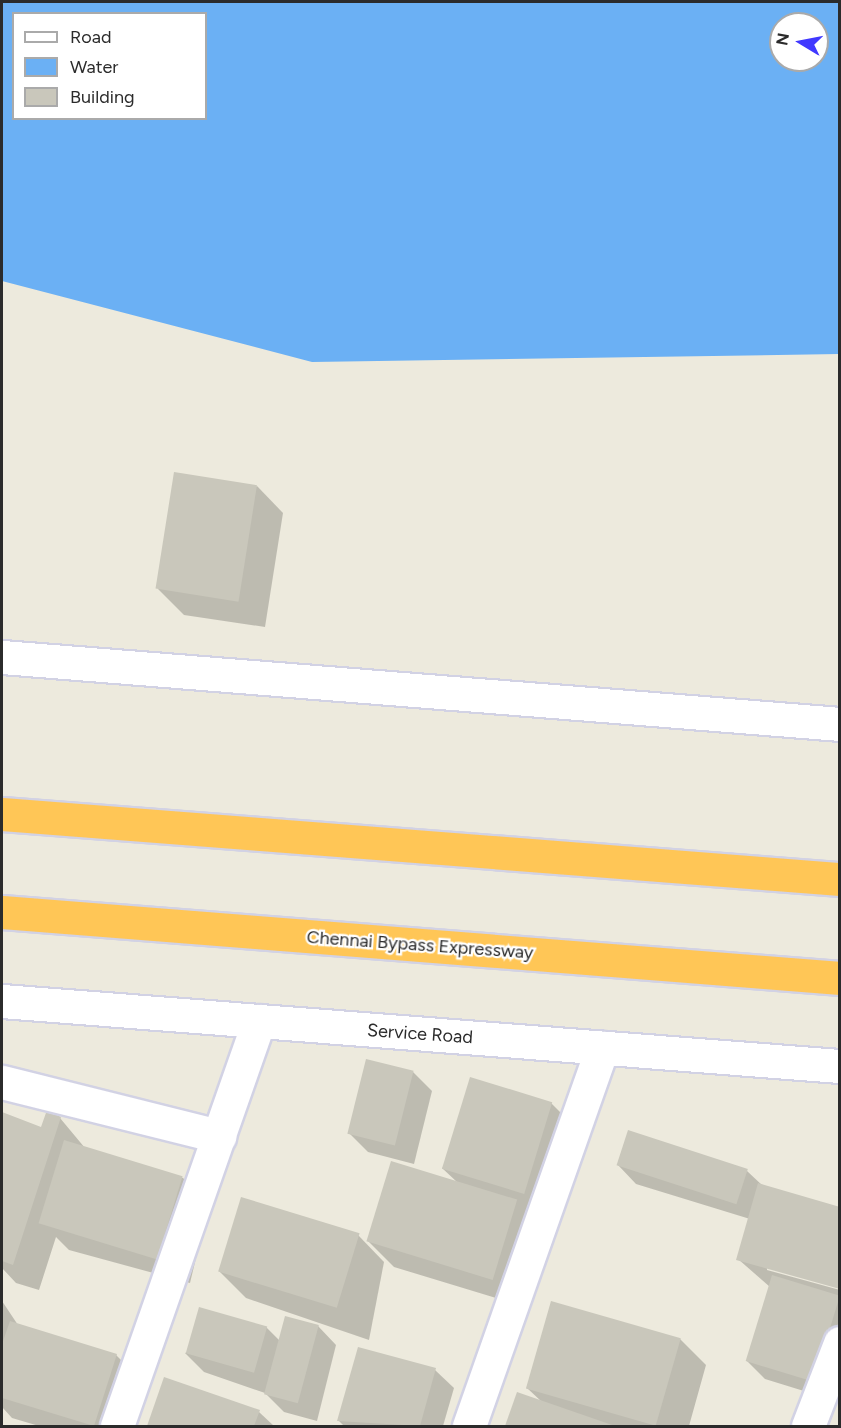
<!DOCTYPE html>
<html>
<head>
<meta charset="utf-8">
<style>
	body { margin:0 }
	#map { position:relative; width:841px; height:1428px; overflow:hidden; background:#edeadd; font-family:Figtree,sans-serif }
	div>[style] { position:absolute }
	.water>* { inset:0; background:#6bb0f4 }
	.shadow>* { inset:0; background:#0003 }
	.building>* { inset:0; background:#c9c7bb; transform-origin:0 0 }
	.roads { filter:drop-shadow(2px 0 #d2d2e4) drop-shadow(-2px 0 #d2d2e4) drop-shadow(0 2px #d2d2e4) drop-shadow(0 -2px #d2d2e4) }
	.street>* { height:33px; margin:-16.5px; padding:0 16.5px; transform-origin:16.5px; border-radius:16.5px; background:#fff }
	.secondary>* { height:33px; margin:-16.5px; padding:0 16.5px; transform-origin:16.5px; border-radius:16.5px; background:#fff }
	.highway>* { height:33px; margin:-16.5px; padding:0 16.5px; transform-origin:16.5px; border-radius:16.5px; background:#ffc656 }
	span { translate:-50% -50%; white-space:nowrap; text-align:center; line-height:1.15; -webkit-text-stroke:4.5px #fff; paint-order:stroke }
	.street-label { font-size:18px; color:#2b2b2b }
	.frame { position:absolute; inset:0; border:3px solid #2b2b2b; pointer-events:none }
	.legend { position:absolute; left:12px; top:12px; width:195px; height:108px; box-sizing:border-box; background:#fff; border:2px solid #aaa; margin:0; padding:8px 10px; list-style:none; font-size:18px; color:#2b2b2b }
	.legend li { display:flex; align-items:center; gap:12px; height:30px }
	.legend b { width:30px; border:2px solid #aaa }
	.north { position:absolute; left:769px; top:12px; width:60px; height:60px; box-sizing:border-box; background:#fff; border:2px solid #aaa; border-radius:50%; rotate:280deg; font-size:16px; font-weight:700; line-height:24px; text-align:center; color:#2b2b2b }
	.north::after { content:''; display:block; margin:auto; width:21px; height:27px; background:#4038ff; clip-path:polygon(50% 0,100% 100%,50% 72%,0 100%) }
</style>
</head>
<body>
<div id="map">
	<div class="water">
		<i style="clip-path:polygon(evenodd,2px 2px,839px 2px,839px 354px,312px 362px,2px 281px,2px 2px,14px 14px,206px 14px,206px 118px,14px 118px,14px 14px,2px 2px,781px 24px,817px 24px,817px 60px,781px 60px,781px 24px)"></i>
	</div>
	<div class="shadow">
		<i style="clip-path:polygon(257px 486px,283px 513px,265px 627px,184px 615px,158px 589px)"></i>
		<i style="clip-path:polygon(413px 1072px,432px 1091px,414px 1164px,368px 1152px,350px 1134px)"></i>
		<i style="clip-path:polygon(551px 1103px,577px 1129px,519px 1305px,394px 1267px,368px 1241px,458px 1183px,442px 1168px)"></i>
		<i style="clip-path:polygon(2px 1114px,42px 1129px,60px 1118px,85px 1148px,183px 1178px,209px 1204px,190px 1283px,69px 1250px,56px 1237px,39px 1290px,16px 1283px,2px 1268px)"></i>
		<i style="clip-path:polygon(618px 1165px,747px 1171px,763px 1186px,767px 1270px,840px 1290px,840px 1379px,833px 1400px,765px 1379px,747px 1361px,770px 1287px,738px 1259px,750px 1219px,636px 1184px)"></i>
		<i style="clip-path:polygon(358px 1235px,384px 1262px,369px 1340px,246px 1298px,220px 1272px)"></i>
		<i style="clip-path:polygon(2px 1301px,18px 1325px,116px 1355px,142px 1381px,128px 1426px,39px 1426px,12px 1418px,2px 1407px)"></i>
		<i style="clip-path:polygon(318px 1326px,336px 1345px,317px 1421px,284px 1412px,265px 1393px,204px 1372px,185px 1353px,266px 1327px,280px 1341px)"></i>
		<i style="clip-path:polygon(680px 1339px,706px 1365px,689px 1426px,507px 1426px,518px 1394px,542px 1402px,527px 1388px)"></i>
		<i style="clip-path:polygon(435px 1370px,454px 1388px,443px 1426px,344px 1426px,339px 1421px)"></i>
		<i style="clip-path:polygon(165px 1379px,259px 1412px,274px 1426px,149px 1426px)"></i>
	</div>
	<div class="building">
		<i style="left:174px;top:472px;width:84px;height:118px;rotate:9deg"></i>
		<i style="left:366px;top:1059px;width:49px;height:77px;rotate:14deg"></i>
		<i style="left:470px;top:1077px;width:86px;height:96px;rotate:17deg"></i>
		<i style="clip-path:polygon(47px 1110px,61px 1117px,13px 1265px,2px 1261px,2px 1112px,41px 1127px)"></i>
		<i style="left:628px;top:1130px;width:126px;height:37px;rotate:18deg"></i>
		<i style="left:64px;top:1140px;width:124px;height:87px;rotate:17deg"></i>
		<i style="left:391px;top:1161px;width:132px;height:84px;rotate:17deg"></i>
		<i style="clip-path:polygon(758px 1183px,840px 1207px,840px 1289px,736px 1260px)"></i>
		<i style="left:241px;top:1197px;width:124px;height:78px;rotate:17deg"></i>
		<i style="left:772px;top:1275px;width:71px;height:90px;rotate:17deg"></i>
		<i style="left:551px;top:1301px;width:135px;height:91px;rotate:16deg"></i>
		<i style="left:199px;top:1307px;width:71px;height:48px;rotate:16deg"></i>
		<i style="left:285px;top:1316px;width:35px;height:81px;rotate:15deg"></i>
		<i style="clip-path:polygon(10px 1321px,117px 1354px,94px 1426px,2px 1398px,2px 1344px)"></i>
		<i style="clip-path:polygon(358px 1347px,436px 1368px,420px 1426px,337px 1421px)"></i>
		<i style="clip-path:polygon(164px 1377px,260px 1410px,254px 1426px,147px 1426px)"></i>
		<i style="clip-path:polygon(517px 1392px,615px 1426px,505px 1426px)"></i>
	</div>
	<div class="roads">
		<div class="street">
			<i style="left:2px;top:657px;width:841px;rotate:4.57deg"></i>
			<i style="left:2px;top:1082px;width:224px;rotate:14deg"></i>
			<i style="left:117px;top:1426px;width:429px;rotate:-70.7deg"></i>
			<i style="left:469px;top:1426px;width:401px;rotate:-70.6deg"></i>
		</div>
		<div class="secondary">
			<i style="left:2px;top:1001px;width:841px;rotate:4.44deg"></i>
			<i style="left:808px;top:1426px;width:89px;rotate:-68.9deg"></i>
		</div>
		<div class="highway">
			<i style="left:2px;top:814px;width:841px;rotate:4.44deg"></i>
			<i style="left:2px;top:912px;width:841px;rotate:4.5deg"></i>
		</div>
	</div>
	<div class="street-label">
		<span style="left:420px;top:945px;rotate:4deg">Chennai Bypass Expressway</span>
		<span style="left:420px;top:1034px;rotate:4deg">Service Road</span>
	</div>
	<div class="frame"></div>
	<ul class="legend">
	<li><b style="height:8px;background:#fff"></b>Road</li>
	<li><b style="height:16px;background:#6bb0f4"></b>Water</li>
	<li><b style="height:16px;background:#c9c7bb"></b>Building</li>
	</ul>
	<div class="north">N</div>
</div>
</body>
</html>
